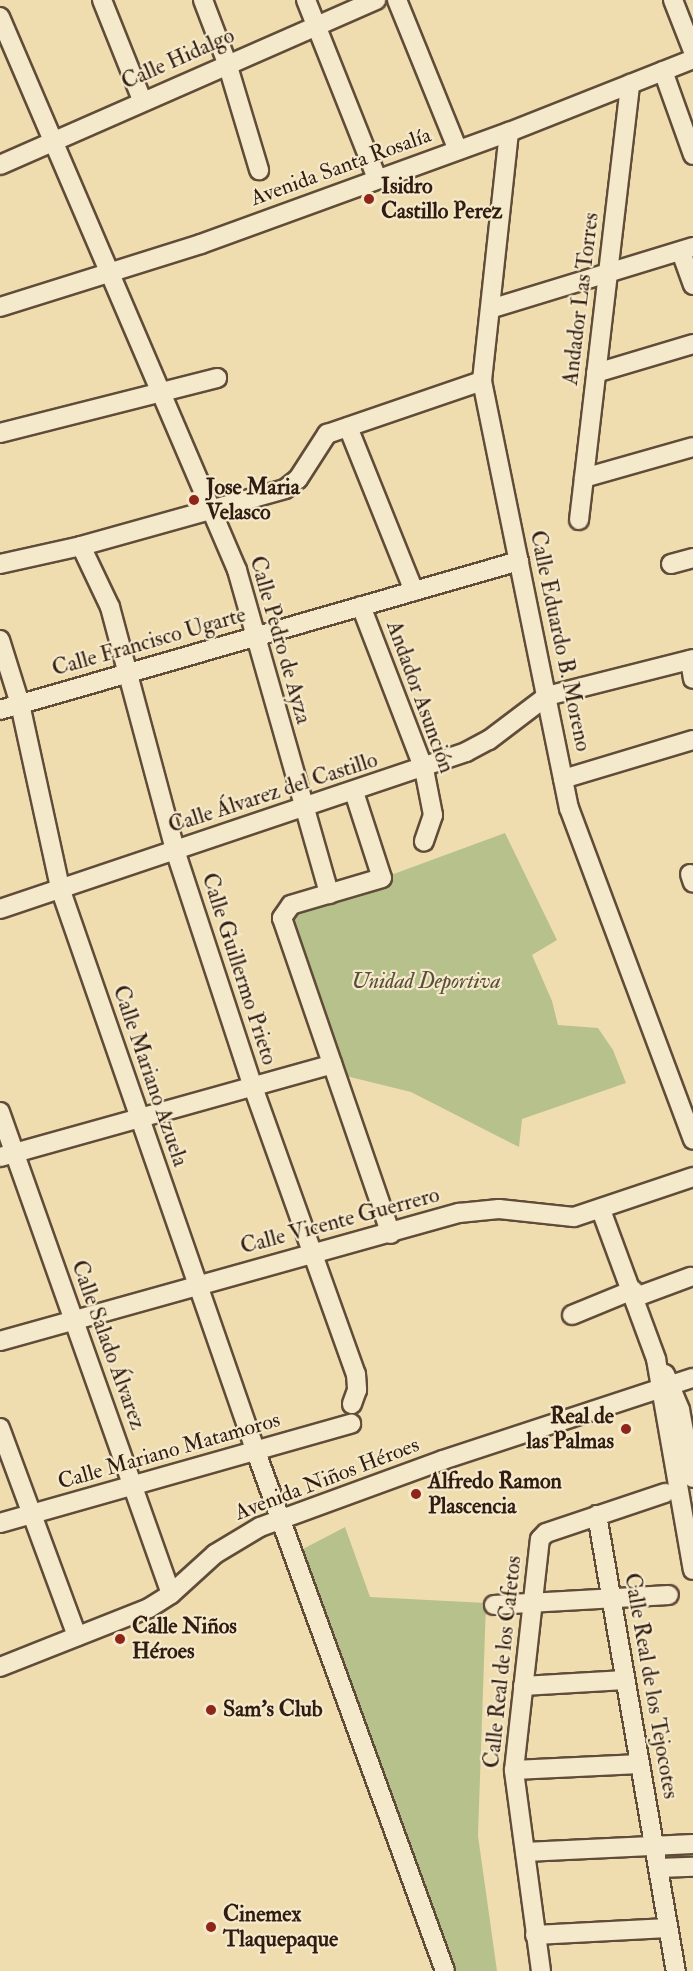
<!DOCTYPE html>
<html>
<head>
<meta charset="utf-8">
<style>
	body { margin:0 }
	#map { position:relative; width:693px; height:1971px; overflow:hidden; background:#efddaf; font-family:"IM FELL Double Pica",serif }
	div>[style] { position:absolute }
	.green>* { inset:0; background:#b7c18c }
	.roads { filter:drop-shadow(2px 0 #604c39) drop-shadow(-2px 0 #604c39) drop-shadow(0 2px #604c39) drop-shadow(0 -2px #604c39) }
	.minor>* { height:18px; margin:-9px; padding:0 9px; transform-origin:9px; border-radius:9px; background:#f5e9cb }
	.dots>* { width:16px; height:16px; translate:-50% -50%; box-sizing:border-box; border:3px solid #f5e9cb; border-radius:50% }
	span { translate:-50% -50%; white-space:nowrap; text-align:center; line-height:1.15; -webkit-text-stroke:4.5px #f5e9cb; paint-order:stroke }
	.street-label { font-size:22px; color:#311c12 }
	.poi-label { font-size:22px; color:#311c12; font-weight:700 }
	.left { translate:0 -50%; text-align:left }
	.right { translate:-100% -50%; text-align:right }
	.park-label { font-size:22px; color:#594e37; font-style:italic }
</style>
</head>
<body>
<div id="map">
	<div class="green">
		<i style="clip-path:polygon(505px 833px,557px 940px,532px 955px,552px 1001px,558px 1025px,598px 1028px,613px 1050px,626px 1083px,522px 1119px,519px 1147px,411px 1092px,342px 1075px,285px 914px)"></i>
		<i style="clip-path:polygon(345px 1527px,370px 1597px,486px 1603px,478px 1836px,497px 1971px,454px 1971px,303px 1549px)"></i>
	</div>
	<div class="roads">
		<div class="minor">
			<i style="left:102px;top:0;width:108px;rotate:68.2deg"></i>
			<i style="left:203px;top:0;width:67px;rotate:69.1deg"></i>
			<i style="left:227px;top:63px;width:112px;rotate:73.3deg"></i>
			<i style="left:306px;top:0;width:192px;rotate:68.3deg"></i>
			<i style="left:397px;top:0;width:162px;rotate:67.9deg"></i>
			<i style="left:673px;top:0;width:55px;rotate:68.6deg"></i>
			<i style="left:0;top:17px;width:602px;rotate:66.8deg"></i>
			<i style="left:237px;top:570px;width:337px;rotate:74.1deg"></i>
			<i style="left:663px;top:71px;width:89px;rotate:70.3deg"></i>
			<i style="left:509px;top:132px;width:250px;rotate:96.2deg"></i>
			<i style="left:482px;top:381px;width:436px;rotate:78.5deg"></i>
			<i style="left:569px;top:808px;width:354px;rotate:69.5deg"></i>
			<i style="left:0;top:165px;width:411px;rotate:-23.7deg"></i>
			<i style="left:681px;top:252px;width:35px;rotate:70deg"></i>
			<i style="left:0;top:307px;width:211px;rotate:-17.4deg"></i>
			<i style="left:201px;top:244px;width:328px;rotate:-20deg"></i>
			<i style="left:509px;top:132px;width:198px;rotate:-21.6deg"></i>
			<i style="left:490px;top:309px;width:212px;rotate:-17deg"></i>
			<i style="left:596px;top:373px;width:101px;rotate:-16.6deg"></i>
			<i style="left:348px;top:427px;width:177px;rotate:68.1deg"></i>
			<i style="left:0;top:433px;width:224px;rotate:-14.2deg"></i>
			<i style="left:584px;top:478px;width:113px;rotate:-15.9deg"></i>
			<i style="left:579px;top:520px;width:439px;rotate:-83.3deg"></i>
			<i style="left:81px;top:546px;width:68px;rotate:64.6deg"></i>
			<i style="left:110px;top:607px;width:252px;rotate:75deg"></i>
			<i style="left:175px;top:850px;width:250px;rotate:71.8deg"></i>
			<i style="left:253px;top:1087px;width:305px;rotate:70.3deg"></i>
			<i style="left:356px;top:1374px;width:16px;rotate:86deg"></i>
			<i style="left:357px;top:1390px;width:15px;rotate:110deg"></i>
			<i style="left:0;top:564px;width:83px;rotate:-12.5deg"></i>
			<i style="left:81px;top:546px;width:212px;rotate:-15.6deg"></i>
			<i style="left:285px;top:489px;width:16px;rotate:-38deg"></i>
			<i style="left:298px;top:479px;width:54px;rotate:-57.2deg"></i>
			<i style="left:327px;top:434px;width:164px;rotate:-18.9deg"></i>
			<i style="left:671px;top:564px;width:23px;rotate:-15deg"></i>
			<i style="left:361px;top:606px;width:175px;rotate:68.9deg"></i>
			<i style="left:424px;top:769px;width:47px;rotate:78.9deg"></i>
			<i style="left:433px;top:815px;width:28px;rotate:109deg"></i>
			<i style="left:0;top:640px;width:67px;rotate:72.6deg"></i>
			<i style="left:20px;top:704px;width:188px;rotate:77.7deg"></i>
			<i style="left:60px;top:888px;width:597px;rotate:70.84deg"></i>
			<i style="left:256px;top:1452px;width:552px;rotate:69.99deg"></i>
			<i style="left:690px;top:660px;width:19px;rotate:81deg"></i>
			<i style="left:0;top:710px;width:540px;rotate:-16.02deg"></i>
			<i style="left:563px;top:779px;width:136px;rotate:-16.7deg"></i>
			<i style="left:354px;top:792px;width:90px;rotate:72deg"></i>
			<i style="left:382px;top:878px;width:95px;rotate:163.5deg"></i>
			<i style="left:291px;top:905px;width:16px;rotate:125deg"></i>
			<i style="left:282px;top:918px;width:334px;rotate:71deg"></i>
			<i style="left:690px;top:874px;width:9px;rotate:72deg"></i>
			<i style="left:0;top:909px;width:492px;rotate:-18.6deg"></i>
			<i style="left:466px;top:752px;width:26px;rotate:-28deg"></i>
			<i style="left:489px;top:740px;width:73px;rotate:-37.2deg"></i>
			<i style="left:547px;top:696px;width:151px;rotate:-14.2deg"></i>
			<i style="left:0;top:1112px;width:511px;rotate:70.47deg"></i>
			<i style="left:0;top:1157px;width:345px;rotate:-15.6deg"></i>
			<i style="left:601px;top:1210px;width:159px;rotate:69.7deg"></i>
			<i style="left:656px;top:1359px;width:214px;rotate:80.1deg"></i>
			<i style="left:636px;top:1297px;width:58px;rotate:-20.3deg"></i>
			<i style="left:572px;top:1315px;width:66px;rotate:-22.3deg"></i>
			<i style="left:0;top:1341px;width:477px;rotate:-15.6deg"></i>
			<i style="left:459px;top:1213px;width:40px;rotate:-5.7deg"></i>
			<i style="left:499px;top:1209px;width:75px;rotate:6.1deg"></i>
			<i style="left:574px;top:1217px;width:126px;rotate:-18.6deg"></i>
			<i style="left:665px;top:1374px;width:39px;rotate:67deg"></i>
			<i style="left:680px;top:1410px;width:69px;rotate:79.2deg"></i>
			<i style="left:0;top:1428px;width:222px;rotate:69.7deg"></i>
			<i style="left:597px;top:1515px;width:463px;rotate:80.2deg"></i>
			<i style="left:0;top:1523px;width:365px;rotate:-15.8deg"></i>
			<i style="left:494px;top:1605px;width:175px;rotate:-3.3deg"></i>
			<i style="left:0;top:1667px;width:160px;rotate:-21.6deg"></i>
			<i style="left:149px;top:1608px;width:26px;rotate:-32deg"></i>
			<i style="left:171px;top:1594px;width:59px;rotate:-42.3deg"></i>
			<i style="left:215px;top:1554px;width:52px;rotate:-31deg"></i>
			<i style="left:260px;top:1527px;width:195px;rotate:-20.1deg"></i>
			<i style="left:443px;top:1460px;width:263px;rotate:-18.2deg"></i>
			<i style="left:523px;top:1686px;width:102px;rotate:-3.4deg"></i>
			<i style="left:514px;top:1770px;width:126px;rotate:-2.7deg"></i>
			<i style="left:525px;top:1852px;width:168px;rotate:-2.7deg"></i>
			<i style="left:658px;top:1868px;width:35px;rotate:-2deg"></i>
			<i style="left:535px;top:1935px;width:133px;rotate:-3deg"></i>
			<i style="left:541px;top:1971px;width:203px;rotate:-97.7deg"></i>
			<i style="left:514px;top:1770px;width:232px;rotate:-83.6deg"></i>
			<i style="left:540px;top:1539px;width:8px;rotate:-45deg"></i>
			<i style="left:546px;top:1533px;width:126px;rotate:-18.6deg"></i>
		</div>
	</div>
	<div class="dots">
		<i style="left:369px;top:199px;background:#8f2418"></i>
		<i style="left:194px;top:500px;background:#8f2418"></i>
		<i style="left:626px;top:1429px;background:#8f2418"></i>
		<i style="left:416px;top:1494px;background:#8f2418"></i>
		<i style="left:120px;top:1639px;background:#8f2418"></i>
		<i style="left:211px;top:1710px;background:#8f2418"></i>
		<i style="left:211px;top:1927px;background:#8f2418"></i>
	</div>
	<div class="street-label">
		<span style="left:178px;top:59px;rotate:-24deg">Calle Hidalgo</span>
		<span style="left:341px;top:167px;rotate:-20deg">Avenida Santa Rosalía</span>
		<span style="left:581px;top:299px;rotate:-83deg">Andador Las Torres</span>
		<span style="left:280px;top:640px;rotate:74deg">Calle Pedro de Ayza</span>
		<span style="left:560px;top:641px;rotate:78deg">Calle Eduardo B. Moreno</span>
		<span style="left:149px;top:642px;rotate:-16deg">Calle Francisco Ugarte</span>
		<span style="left:420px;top:697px;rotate:70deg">Andador Asunción</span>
		<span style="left:273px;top:793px;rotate:-18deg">Calle Álvarez del Castillo</span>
		<span style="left:239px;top:969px;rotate:72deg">Calle Guillermo Prieto</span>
		<span style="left:150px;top:1076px;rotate:71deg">Calle Mariano Azuela</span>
		<span style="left:340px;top:1221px;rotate:-15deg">Calle Vicente Guerrero</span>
		<span style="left:108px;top:1345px;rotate:70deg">Calle Salado Álvarez</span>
		<span style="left:169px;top:1451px;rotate:-16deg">Calle Mariano Matamoros</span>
		<span style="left:327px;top:1479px;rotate:-21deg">Avenida Niños Héroes</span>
		<span style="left:503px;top:1662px;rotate:-84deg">Calle Real de los Cafetos</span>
		<span style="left:651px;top:1686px;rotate:80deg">Calle Real de los Tejocotes</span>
	</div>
	<div class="poi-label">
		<span class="left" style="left:381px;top:199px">Isidro<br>Castillo Perez</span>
		<span class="left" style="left:206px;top:500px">Jose Maria<br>Velasco</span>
		<span class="right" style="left:614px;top:1429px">Real de<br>las Palmas</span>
		<span class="left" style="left:428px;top:1494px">Alfredo Ramon<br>Plascencia</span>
		<span class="left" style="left:132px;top:1639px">Calle Niños<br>Héroes</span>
		<span class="left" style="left:223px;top:1710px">Sam's Club</span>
		<span class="left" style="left:223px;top:1927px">Cinemex<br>Tlaquepaque</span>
	</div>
	<div class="park-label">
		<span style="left:426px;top:982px">Unidad Deportiva</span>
	</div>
</div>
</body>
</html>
